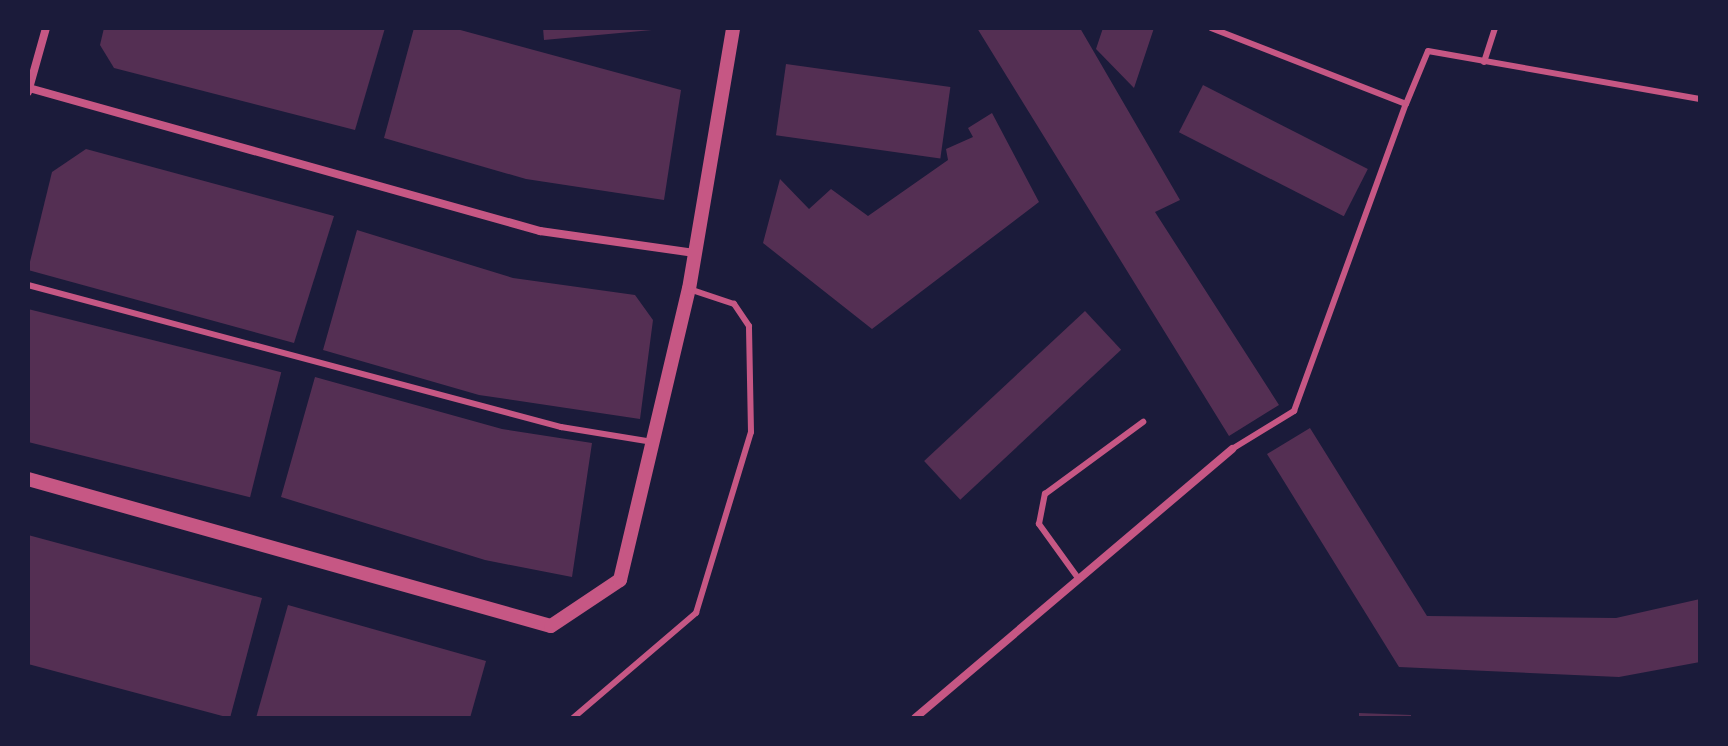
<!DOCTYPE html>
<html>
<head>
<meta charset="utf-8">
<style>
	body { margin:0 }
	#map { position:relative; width:1728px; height:746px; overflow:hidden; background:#1b1b3a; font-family:Figtree,sans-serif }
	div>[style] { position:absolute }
	.building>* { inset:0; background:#542f53; transform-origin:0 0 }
	.service>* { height:6px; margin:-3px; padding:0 3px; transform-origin:3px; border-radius:3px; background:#c65784 }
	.minor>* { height:8px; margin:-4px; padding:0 4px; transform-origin:4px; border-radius:4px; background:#c65784 }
	.tertiary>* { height:14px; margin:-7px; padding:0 7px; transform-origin:7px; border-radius:7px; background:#c65784 }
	span { translate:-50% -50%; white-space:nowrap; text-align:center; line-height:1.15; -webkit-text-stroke:8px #1b1b3a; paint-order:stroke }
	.frame { position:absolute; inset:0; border:30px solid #1b1b3a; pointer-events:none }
</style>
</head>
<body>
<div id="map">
	<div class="building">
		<i style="clip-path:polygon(104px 28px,385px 28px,355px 130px,114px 68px,100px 45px)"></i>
		<i style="clip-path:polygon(414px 28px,453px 28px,681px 90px,664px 200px,526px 179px,384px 138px)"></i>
		<i style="clip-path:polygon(543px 28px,652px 28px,652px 30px,544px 40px)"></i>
		<i style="clip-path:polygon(977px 28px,1080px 28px,1180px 200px,1155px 212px,1279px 405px,1229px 436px)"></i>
		<i style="clip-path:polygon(1103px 28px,1154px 28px,1134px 88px,1096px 49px)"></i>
		<i style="left:786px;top:64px;width:166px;height:72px;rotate:8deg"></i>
		<i style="left:1203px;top:85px;width:185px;height:53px;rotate:27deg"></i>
		<i style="clip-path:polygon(992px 113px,1039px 202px,872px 329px,763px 243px,780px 179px,809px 209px,831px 189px,868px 216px,948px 160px,946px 149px,973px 137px,968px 128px)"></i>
		<i style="clip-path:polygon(86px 149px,334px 216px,294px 343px,28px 270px,52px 172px)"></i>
		<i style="clip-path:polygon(357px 230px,513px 278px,635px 295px,653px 320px,640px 419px,479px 395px,323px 350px)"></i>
		<i style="left:28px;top:309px;width:261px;height:129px;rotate:14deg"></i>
		<i style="left:1085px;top:311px;width:53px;height:220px;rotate:47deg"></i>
		<i style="clip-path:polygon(315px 377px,502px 429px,592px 443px,572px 577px,485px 560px,281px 497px)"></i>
		<i style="clip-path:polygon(1310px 428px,1427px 616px,1616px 618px,1700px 599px,1700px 662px,1619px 677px,1399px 667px,1267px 454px)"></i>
		<i style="clip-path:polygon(28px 535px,262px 598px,230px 718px,28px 664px)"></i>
		<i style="clip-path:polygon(288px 605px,486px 661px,470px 718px,256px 718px)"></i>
		<i style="clip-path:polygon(1359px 713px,1411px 715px,1411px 718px,1359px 718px)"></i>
	</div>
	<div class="service">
		<i style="left:1211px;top:28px;width:209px;rotate:21.3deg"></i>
		<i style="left:1406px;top:104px;width:57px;rotate:-67.5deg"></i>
		<i style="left:1428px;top:51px;width:276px;rotate:10deg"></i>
		<i style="left:1484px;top:62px;width:36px;rotate:-72deg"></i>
		<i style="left:28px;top:285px;width:552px;rotate:14.92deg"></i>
		<i style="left:561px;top:427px;width:93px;rotate:9.3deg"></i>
		<i style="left:1232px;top:449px;width:73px;rotate:-31.5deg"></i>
		<i style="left:1294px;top:411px;width:327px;rotate:-70deg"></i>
		<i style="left:1078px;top:578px;width:67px;rotate:-125.8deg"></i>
		<i style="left:1039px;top:524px;width:31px;rotate:-79deg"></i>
		<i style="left:1045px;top:494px;width:122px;rotate:-36.3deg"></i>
		<i style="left:573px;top:718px;width:162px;rotate:-40.5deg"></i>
		<i style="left:696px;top:613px;width:189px;rotate:-73.1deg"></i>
		<i style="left:751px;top:432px;width:106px;rotate:-91.1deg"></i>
		<i style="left:749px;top:326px;width:27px;rotate:-124deg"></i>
		<i style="left:734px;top:304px;width:47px;rotate:-161.6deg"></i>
	</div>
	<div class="minor">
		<i style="left:29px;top:88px;width:531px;rotate:15.63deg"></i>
		<i style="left:540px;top:231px;width:156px;rotate:8.1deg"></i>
		<i style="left:28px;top:92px;width:66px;rotate:-74.3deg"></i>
		<i style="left:915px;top:718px;width:416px;rotate:-40.3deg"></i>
	</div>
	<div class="tertiary">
		<i style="left:28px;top:479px;width:543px;rotate:15.7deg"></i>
		<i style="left:551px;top:626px;width:83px;rotate:-33.7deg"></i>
		<i style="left:620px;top:580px;width:299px;rotate:-76.7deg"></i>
		<i style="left:689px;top:289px;width:265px;rotate:-80.4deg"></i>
	</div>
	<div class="frame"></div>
</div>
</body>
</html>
